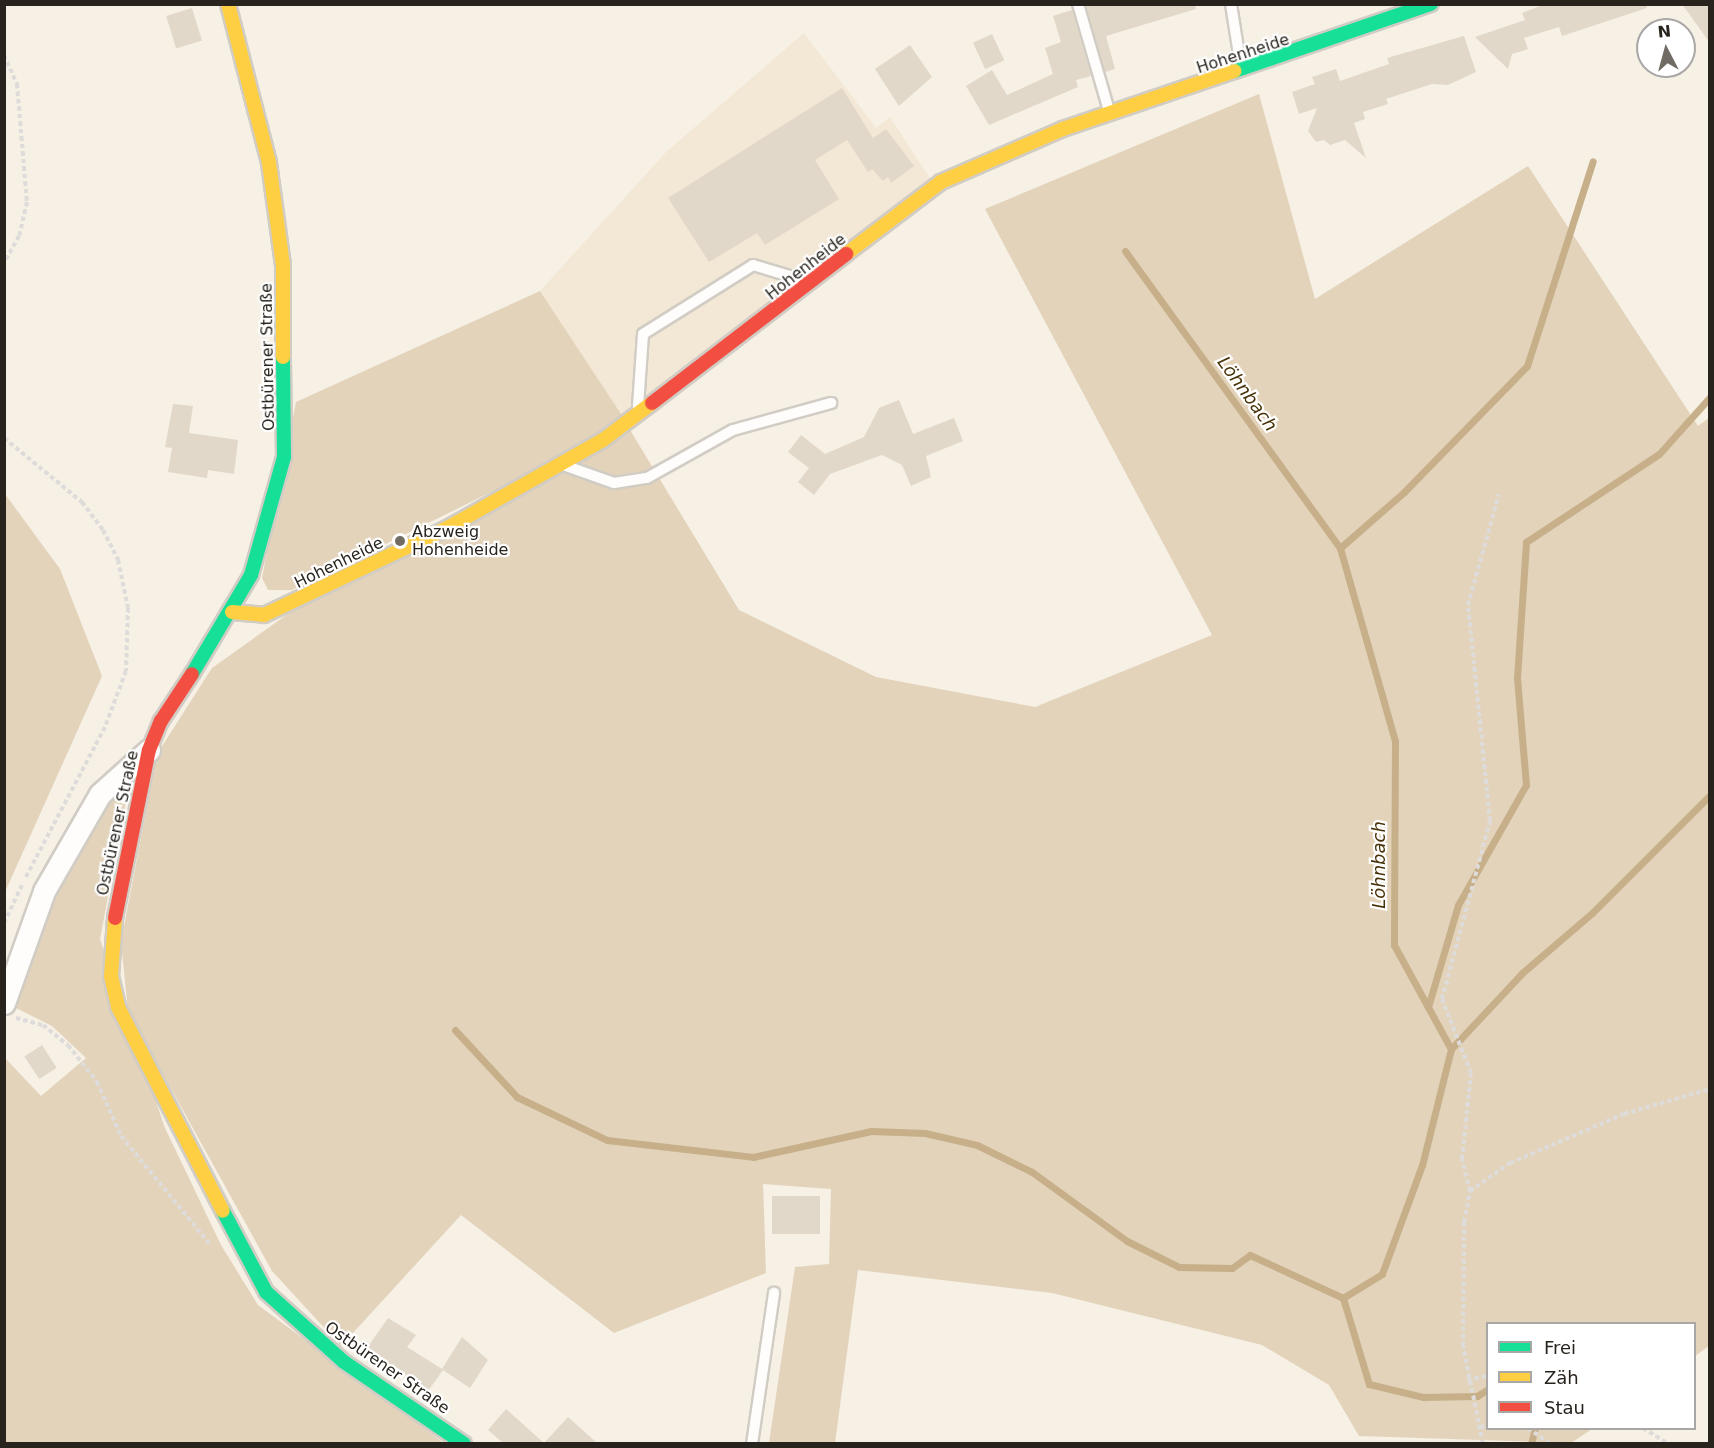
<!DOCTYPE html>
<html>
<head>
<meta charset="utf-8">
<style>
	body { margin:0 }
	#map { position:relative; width:1714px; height:1448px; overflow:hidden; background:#f6f0e5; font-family:"DejaVu Sans",sans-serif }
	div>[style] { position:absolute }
	.built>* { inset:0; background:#f3e8d5 }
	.green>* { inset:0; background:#e3d3bb }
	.stream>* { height:7px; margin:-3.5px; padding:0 3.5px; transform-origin:3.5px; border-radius:3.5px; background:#c7b089 }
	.building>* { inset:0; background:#e2d8c9; transform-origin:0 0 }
	.path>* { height:4px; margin-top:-2px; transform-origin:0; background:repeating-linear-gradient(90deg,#dedcda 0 4.5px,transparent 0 7.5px) }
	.roads { filter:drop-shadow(2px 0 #d1ccc4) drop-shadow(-2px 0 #d1ccc4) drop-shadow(0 2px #d1ccc4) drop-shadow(0 -2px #d1ccc4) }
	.lane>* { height:10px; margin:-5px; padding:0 5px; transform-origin:5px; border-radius:5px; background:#fefdfb }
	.street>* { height:21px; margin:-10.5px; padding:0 10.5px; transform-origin:10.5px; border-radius:10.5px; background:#fefdfb }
	.fast>* { height:14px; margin:-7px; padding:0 7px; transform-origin:7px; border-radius:7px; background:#16e098 }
	.slow>* { height:14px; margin:-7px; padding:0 7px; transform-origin:7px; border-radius:7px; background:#ffcf43 }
	.jam>* { height:14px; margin:-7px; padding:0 7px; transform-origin:7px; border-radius:7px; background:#f24e42 }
	.dots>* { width:16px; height:16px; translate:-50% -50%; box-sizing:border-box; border:3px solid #fff; border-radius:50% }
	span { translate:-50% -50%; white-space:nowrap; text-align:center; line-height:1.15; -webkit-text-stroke:4.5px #fff; paint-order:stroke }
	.street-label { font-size:16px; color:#28241d }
	.poi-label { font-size:16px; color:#28241d }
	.left { translate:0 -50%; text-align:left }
	.water-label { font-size:18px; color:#483207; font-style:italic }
	.frame { position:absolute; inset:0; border:6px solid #28241d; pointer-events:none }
	.legend { position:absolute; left:1486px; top:1322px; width:210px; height:108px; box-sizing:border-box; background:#fff; border:2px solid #a9a7a5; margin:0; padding:8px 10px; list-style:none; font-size:18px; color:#28241d }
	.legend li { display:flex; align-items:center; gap:12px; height:30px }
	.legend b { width:30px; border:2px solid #a9a7a5 }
	.north { position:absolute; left:1636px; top:18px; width:60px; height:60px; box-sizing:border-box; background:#fff; border:2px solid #a9a7a5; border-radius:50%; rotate:354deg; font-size:16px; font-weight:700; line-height:24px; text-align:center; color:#28241d }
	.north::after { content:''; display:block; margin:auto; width:21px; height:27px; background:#706b63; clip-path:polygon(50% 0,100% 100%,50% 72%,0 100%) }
</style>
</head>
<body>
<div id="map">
	<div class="built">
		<i style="clip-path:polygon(804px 33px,876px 128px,890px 117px,931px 180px,625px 420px,540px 291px,667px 151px)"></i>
	</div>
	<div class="green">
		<i style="clip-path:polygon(1259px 94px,1315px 299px,1528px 166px,1698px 426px,1709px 418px,1709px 1346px,1695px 1356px,1694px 1324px,1488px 1324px,1488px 1428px,1592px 1429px,1571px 1443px,1359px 1436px,1329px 1385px,1262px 1345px,1052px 1293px,858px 1270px,835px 1443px,769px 1443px,795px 1267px,829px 1264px,831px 1189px,763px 1184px,766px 1273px,614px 1333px,461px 1215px,341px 1346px,272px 1271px,128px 1011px,121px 942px,157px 754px,212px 668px,306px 601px,627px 425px,739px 610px,876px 677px,1035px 707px,1212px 635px,985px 209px)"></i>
		<i style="clip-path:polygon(540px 291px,625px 420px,603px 437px,292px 590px,268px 590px,262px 578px,296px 402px)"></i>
		<i style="clip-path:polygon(5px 494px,60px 569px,102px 676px,5px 892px)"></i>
		<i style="clip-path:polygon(122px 790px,127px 796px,100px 939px,165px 1128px,221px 1245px,258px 1305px,444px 1443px,5px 1443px,4px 1057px,41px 1096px,86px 1058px,52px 1026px,8px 1004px,51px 896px,107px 802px)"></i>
	</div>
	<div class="stream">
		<i style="left:1125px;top:251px;width:367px;rotate:54.1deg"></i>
		<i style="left:1340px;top:548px;width:201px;rotate:74.1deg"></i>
		<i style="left:1395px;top:741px;width:204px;rotate:90.3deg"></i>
		<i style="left:1394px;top:945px;width:119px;rotate:61.3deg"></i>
		<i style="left:1451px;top:1049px;width:120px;rotate:104deg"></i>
		<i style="left:1422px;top:1165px;width:116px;rotate:110.2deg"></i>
		<i style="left:1382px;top:1274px;width:46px;rotate:148.4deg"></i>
		<i style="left:1343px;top:1298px;width:90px;rotate:73.2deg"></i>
		<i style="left:1369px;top:1384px;width:56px;rotate:13.5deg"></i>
		<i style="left:1423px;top:1397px;width:54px;rotate:-1.1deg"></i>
		<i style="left:1477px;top:1396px;width:13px;rotate:-32deg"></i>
		<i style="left:1340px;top:548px;width:85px;rotate:-41.2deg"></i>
		<i style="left:1404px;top:492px;width:176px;rotate:-45.7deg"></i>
		<i style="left:1527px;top:366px;width:215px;rotate:-72.2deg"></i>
		<i style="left:1428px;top:1007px;width:106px;rotate:-73.6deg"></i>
		<i style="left:1458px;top:905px;width:138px;rotate:-60.5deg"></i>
		<i style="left:1526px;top:785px;width:107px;rotate:-94.8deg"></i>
		<i style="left:1517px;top:678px;width:136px;rotate:-86.2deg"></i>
		<i style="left:1526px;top:542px;width:159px;rotate:-33.5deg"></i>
		<i style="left:1659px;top:454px;width:76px;rotate:-48.2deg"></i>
		<i style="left:455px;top:1030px;width:91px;rotate:47.2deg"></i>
		<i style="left:517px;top:1097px;width:100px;rotate:25.5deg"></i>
		<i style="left:607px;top:1140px;width:147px;rotate:6.6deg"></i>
		<i style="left:753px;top:1157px;width:121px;rotate:-12.4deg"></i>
		<i style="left:871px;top:1131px;width:54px;rotate:2.1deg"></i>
		<i style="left:925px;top:1133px;width:53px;rotate:13deg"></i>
		<i style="left:977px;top:1145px;width:61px;rotate:26.1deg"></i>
		<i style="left:1032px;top:1172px;width:117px;rotate:36deg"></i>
		<i style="left:1127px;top:1241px;width:58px;rotate:26.6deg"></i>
		<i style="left:1179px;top:1267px;width:53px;rotate:1.1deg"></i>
		<i style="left:1232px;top:1268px;width:22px;rotate:-36deg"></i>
		<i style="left:1250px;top:1255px;width:102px;rotate:24.8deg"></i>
		<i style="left:1451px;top:1049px;width:104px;rotate:-46.9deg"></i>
		<i style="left:1522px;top:973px;width:92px;rotate:-40.6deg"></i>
		<i style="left:1592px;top:913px;width:167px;rotate:-45deg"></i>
		<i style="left:1531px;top:1444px;width:16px;rotate:-76deg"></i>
	</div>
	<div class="building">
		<i style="clip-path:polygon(1195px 4px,1196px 9px,1106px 36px,1115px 69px,1105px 72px,1086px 5px)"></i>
		<i style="clip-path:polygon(1545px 4px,1646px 4px,1647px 8px,1562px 36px,1559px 27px,1524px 38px,1528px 49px,1512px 54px,1508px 69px,1475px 37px,1525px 20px,1522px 13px)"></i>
		<i style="clip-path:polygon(1682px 4px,1710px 4px,1710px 43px)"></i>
		<i style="left:192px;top:8px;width:34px;height:27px;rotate:73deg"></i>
		<i style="clip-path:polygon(1072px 10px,1091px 76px,1076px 80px,1078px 87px,989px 125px,966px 86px,992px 70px,1007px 95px,1053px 74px,1045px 48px,1061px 42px,1053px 16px)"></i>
		<i style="left:992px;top:34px;width:29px;height:21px;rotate:65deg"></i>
		<i style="clip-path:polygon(1464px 36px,1476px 72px,1448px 85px,1432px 84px,1386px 99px,1388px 104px,1363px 112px,1365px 119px,1354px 123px,1366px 158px,1345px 140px,1330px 145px,1324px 140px,1316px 142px,1308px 131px,1317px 108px,1299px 114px,1292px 92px,1315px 84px,1312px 77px,1336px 69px,1340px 81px,1389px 64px,1387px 58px)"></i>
		<i style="clip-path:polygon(910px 45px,932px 77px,899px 106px,875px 69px)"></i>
		<i style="clip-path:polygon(842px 88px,873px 138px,886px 129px,914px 166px,891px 183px,888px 177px,883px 181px,872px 169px,868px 172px,847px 140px,815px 160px,839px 199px,765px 245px,757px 233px,709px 262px,668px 198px)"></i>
		<i style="clip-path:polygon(899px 400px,913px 434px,954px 418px,963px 441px,926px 456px,931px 477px,911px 486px,902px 465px,882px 455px,830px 474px,814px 495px,798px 482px,809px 468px,788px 452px,801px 435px,825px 454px,864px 437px,879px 408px)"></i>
		<i style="clip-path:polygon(173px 404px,193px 406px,189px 433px,238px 440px,234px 474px,208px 470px,207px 478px,168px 472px,172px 448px,165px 447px)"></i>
		<i style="left:42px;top:1045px;width:27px;height:21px;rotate:57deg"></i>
		<i style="left:820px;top:1196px;width:38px;height:48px;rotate:90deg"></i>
		<i style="clip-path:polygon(388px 1318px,416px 1335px,407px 1347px,442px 1369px,462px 1337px,488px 1360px,470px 1388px,443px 1370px,428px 1391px,367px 1348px)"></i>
		<i style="clip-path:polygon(506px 1409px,544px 1443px,568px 1417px,597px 1443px,503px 1443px,488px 1430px)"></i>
	</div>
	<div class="path">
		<i style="left:4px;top:55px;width:32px;rotate:66deg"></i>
		<i style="left:17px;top:84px;width:118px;rotate:85.2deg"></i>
		<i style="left:27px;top:202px;width:35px;rotate:103deg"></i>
		<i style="left:19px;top:236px;width:31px;rotate:119deg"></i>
		<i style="left:4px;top:438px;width:101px;rotate:39.4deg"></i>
		<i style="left:82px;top:502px;width:35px;rotate:53deg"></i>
		<i style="left:103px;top:530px;width:34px;rotate:63deg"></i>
		<i style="left:118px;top:560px;width:49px;rotate:78.2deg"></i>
		<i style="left:128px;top:608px;width:63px;rotate:91.8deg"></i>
		<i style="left:126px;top:671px;width:60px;rotate:110.6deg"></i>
		<i style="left:105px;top:727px;width:172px;rotate:117.8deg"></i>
		<i style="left:4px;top:923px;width:42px;rotate:-64.7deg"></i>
		<i style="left:16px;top:1018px;width:28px;rotate:15deg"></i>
		<i style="left:43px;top:1025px;width:32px;rotate:39deg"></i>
		<i style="left:68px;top:1045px;width:47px;rotate:51.9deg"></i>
		<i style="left:97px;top:1082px;width:59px;rotate:66deg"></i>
		<i style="left:121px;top:1136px;width:139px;rotate:50.6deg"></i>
		<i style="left:1470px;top:1191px;width:33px;rotate:-104deg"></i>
		<i style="left:1462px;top:1159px;width:86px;rotate:-84deg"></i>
		<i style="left:1471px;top:1073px;width:79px;rotate:-111.4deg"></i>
		<i style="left:1442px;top:999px;width:184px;rotate:-74.9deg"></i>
		<i style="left:1490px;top:821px;width:217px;rotate:-95.8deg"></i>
		<i style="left:1468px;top:605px;width:115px;rotate:-74.4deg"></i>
		<i style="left:1467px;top:1380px;width:21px;rotate:-11deg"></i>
		<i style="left:1480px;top:1427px;width:8px;rotate:-14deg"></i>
		<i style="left:1528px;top:1428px;width:28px;rotate:35deg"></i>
		<i style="left:1643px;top:1428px;width:31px;rotate:32deg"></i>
		<i style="left:1483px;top:1444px;width:100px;rotate:-101.5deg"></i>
		<i style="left:1463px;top:1346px;width:124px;rotate:-89.5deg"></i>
		<i style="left:1464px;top:1222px;width:32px;rotate:-79deg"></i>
		<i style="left:1470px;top:1191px;width:49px;rotate:-35deg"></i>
		<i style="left:1510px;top:1163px;width:124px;rotate:-23.3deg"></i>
		<i style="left:1624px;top:1114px;width:90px;rotate:-16.2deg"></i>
	</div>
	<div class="roads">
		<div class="lane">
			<i style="left:1078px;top:4px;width:111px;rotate:73.8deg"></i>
			<i style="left:1231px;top:4px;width:64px;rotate:81deg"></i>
			<i style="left:638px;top:406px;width:72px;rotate:-86deg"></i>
			<i style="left:643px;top:334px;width:130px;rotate:-32.1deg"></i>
			<i style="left:753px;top:265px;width:55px;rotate:16.8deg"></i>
			<i style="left:566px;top:466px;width:51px;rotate:19.5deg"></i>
			<i style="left:614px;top:483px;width:33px;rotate:-9deg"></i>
			<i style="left:647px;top:478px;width:98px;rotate:-29.2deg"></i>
			<i style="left:733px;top:430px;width:102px;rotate:-15.4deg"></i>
			<i style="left:752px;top:1444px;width:153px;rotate:-81.7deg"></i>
		</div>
		<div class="street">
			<i style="left:4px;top:1003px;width:119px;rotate:-70.3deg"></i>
			<i style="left:44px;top:891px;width:112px;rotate:-60deg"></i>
			<i style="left:100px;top:794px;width:66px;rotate:-41.9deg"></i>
		</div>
		<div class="fast">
			<i style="left:1234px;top:71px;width:208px;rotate:-18.8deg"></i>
			<i style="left:192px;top:674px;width:115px;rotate:-59.2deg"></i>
			<i style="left:251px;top:575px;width:123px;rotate:-74.4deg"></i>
			<i style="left:284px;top:457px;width:100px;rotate:-90.6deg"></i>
			<i style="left:223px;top:1211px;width:92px;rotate:62deg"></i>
			<i style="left:266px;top:1292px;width:105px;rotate:41.9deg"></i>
			<i style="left:344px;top:1362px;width:145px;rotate:34.3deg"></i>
		</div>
		<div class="slow">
			<i style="left:228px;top:4px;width:164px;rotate:75.5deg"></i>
			<i style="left:269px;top:163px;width:103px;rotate:82.2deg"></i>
			<i style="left:283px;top:265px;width:92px;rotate:90deg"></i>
			<i style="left:846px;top:254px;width:119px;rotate:-37.2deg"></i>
			<i style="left:941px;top:182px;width:133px;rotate:-23.5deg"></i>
			<i style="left:1063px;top:129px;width:181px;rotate:-18.7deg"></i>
			<i style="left:232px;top:612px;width:32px;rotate:5deg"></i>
			<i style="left:264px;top:615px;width:205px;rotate:-25.4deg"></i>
			<i style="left:449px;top:527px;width:177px;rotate:-29.5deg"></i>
			<i style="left:603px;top:440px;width:61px;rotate:-37.1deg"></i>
			<i style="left:115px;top:918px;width:58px;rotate:93.9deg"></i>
			<i style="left:111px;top:976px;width:32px;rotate:77deg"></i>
			<i style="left:118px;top:1007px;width:229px;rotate:62.8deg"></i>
		</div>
		<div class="jam">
			<i style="left:652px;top:403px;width:245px;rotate:-37.5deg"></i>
			<i style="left:115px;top:918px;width:171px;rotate:-78.6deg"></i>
			<i style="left:149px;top:750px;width:31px;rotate:-68deg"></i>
			<i style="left:161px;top:721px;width:56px;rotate:-56.6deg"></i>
		</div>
	</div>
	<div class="dots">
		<i style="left:400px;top:541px;background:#706b63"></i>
	</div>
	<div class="street-label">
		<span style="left:1243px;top:54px;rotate:-18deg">Hohenheide</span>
		<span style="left:806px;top:267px;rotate:-38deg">Hohenheide</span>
		<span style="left:268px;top:357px;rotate:-91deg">Ostbürener Straße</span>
		<span style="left:339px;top:563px;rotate:-26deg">Hohenheide</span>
		<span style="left:118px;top:823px;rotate:-78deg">Ostbürener Straße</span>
		<span style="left:387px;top:1368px;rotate:35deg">Ostbürener Straße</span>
	</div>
	<div class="poi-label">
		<span class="left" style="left:412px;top:541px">Abzweig<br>Hohenheide</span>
	</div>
	<div class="water-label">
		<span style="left:1247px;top:394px;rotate:54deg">Löhnbach</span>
		<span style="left:1379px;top:865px;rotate:-90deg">Löhnbach</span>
	</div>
	<div class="frame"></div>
	<ul class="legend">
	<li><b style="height:8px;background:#16e098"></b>Frei</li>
	<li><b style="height:8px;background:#ffcf43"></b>Zäh</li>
	<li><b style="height:8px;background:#f24e42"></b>Stau</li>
	</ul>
	<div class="north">N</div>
</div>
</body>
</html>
